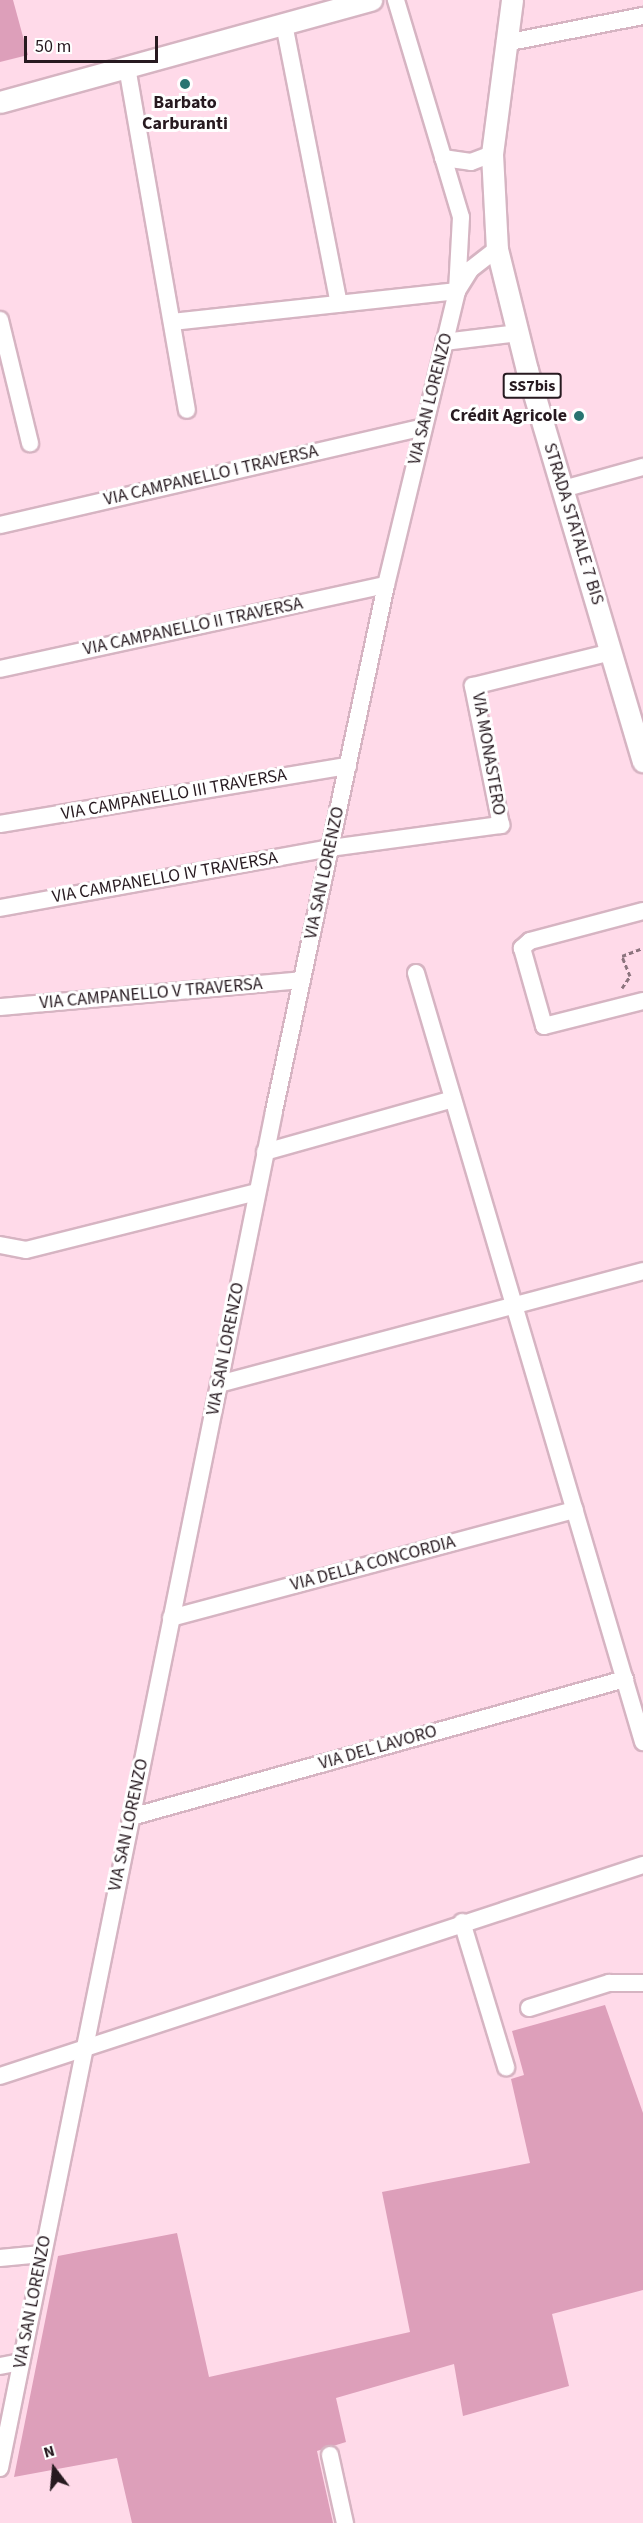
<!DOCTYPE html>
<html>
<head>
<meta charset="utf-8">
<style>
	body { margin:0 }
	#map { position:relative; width:643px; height:2523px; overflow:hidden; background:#ffdae9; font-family:"Source Sans 3",sans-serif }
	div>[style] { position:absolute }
	.green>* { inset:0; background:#dd9fba }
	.path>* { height:3px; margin-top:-1.5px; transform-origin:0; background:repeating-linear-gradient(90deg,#8c747e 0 4.5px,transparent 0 7.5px) }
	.roads { filter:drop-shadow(2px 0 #d6b4c2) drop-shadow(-2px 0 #d6b4c2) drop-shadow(0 2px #d6b4c2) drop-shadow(0 -2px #d6b4c2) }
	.minor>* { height:16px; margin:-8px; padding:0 8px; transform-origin:8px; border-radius:8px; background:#fff }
	.major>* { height:21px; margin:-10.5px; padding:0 10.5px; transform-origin:10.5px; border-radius:10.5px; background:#fff }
	.dots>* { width:16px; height:16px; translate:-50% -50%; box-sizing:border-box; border:3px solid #fff; border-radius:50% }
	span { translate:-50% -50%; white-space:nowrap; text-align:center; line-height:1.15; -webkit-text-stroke:6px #fff; paint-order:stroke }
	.shield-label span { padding:2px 4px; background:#fff; border:2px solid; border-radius:4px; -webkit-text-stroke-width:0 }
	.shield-label { font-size:16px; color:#271a20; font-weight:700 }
	.poi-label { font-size:18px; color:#271a20; font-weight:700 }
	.right { translate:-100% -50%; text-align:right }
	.street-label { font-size:18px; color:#271a20 }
	.north { position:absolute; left:24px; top:2439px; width:60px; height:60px; -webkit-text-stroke:4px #fff; paint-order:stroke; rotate:344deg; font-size:16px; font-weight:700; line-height:24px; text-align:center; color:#271a20 }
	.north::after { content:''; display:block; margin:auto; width:21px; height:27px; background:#271a20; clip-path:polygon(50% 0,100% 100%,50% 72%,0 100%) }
	.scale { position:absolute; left:24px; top:36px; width:134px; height:27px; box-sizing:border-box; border:3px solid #271a20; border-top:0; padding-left:8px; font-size:18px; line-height:21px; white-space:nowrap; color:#271a20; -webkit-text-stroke:4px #fff; paint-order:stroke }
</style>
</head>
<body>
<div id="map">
	<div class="green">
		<i style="clip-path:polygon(0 0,13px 0,28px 55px,0 62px)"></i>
		<i style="clip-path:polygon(605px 2005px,643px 2113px,643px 2290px,552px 2314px,569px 2386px,463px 2416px,454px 2364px,336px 2398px,346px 2442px,317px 2451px,333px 2523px,132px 2523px,117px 2458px,14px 2477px,58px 2256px,177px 2233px,209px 2377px,410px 2332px,382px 2192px,530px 2163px,511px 2079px,524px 2075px,512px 2031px)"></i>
	</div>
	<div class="path">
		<i style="left:622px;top:988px;width:14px;rotate:-56deg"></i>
		<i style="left:630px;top:976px;width:22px;rotate:-112deg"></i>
		<i style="left:622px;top:956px;width:22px;rotate:-21deg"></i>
	</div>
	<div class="roads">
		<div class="minor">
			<i style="left:284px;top:24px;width:285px;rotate:78.9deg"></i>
			<i style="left:505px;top:43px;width:141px;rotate:-11.1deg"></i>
			<i style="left:127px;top:67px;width:348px;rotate:80.1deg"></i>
			<i style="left:443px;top:158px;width:28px;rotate:8deg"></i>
			<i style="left:471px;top:162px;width:22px;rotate:-21deg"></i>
			<i style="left:0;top:320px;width:127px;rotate:76.3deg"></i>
			<i style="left:172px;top:322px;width:287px;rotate:-6.2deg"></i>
			<i style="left:457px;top:291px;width:74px;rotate:-86.9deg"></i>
			<i style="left:461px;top:217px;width:227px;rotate:-106.7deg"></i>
			<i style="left:444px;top:342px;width:75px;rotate:-6.9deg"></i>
			<i style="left:563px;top:489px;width:83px;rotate:-15.4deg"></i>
			<i style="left:0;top:525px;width:434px;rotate:-13deg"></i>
			<i style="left:0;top:669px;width:395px;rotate:-12.3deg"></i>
			<i style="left:0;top:824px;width:353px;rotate:-9.5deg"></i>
			<i style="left:0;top:908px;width:335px;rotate:-10.3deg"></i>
			<i style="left:330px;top:848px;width:173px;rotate:-7.7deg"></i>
			<i style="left:501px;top:825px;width:142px;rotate:-101.4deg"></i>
			<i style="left:473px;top:686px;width:142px;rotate:-13.8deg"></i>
			<i style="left:643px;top:911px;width:117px;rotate:165.1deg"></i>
			<i style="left:530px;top:941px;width:11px;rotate:139deg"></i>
			<i style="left:522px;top:948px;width:81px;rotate:74.2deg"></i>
			<i style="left:544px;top:1026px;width:102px;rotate:-14.2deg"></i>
			<i style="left:416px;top:973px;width:802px;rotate:73.55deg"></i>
			<i style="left:0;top:1007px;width:303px;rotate:-5.1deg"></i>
			<i style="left:265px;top:1152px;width:195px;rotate:-15.7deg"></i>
			<i style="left:0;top:1245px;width:26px;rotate:11deg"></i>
			<i style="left:26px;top:1250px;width:238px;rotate:-14.1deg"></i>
			<i style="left:219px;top:1384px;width:439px;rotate:-14.9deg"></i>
			<i style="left:171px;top:1618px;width:418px;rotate:-15deg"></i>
			<i style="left:131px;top:1817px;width:513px;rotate:-15.61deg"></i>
			<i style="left:462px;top:1922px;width:152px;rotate:73.1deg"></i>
			<i style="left:529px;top:2008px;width:84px;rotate:-17.4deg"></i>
			<i style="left:609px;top:1983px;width:34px"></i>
			<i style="left:0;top:2076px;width:677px;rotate:-18.17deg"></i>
			<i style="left:0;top:2258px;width:42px;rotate:-5.4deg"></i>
			<i style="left:0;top:2366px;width:21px;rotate:-11deg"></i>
			<i style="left:330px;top:2455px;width:70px;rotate:77.6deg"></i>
			<i style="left:0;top:2468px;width:1384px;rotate:-78.58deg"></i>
			<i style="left:274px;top:1111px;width:538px;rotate:-77.98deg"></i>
			<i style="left:386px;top:585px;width:302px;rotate:-76.4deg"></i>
			<i style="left:457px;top:291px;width:26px;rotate:-58deg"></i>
			<i style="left:471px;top:269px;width:33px;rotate:-38deg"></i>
		</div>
		<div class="major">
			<i style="left:512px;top:0;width:155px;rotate:97.4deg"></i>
			<i style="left:492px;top:154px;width:95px;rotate:87deg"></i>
			<i style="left:497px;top:249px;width:125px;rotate:76.1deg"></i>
			<i style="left:527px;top:370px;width:408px;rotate:73.5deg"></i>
			<i style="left:0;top:102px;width:385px;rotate:-15.4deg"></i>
		</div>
	</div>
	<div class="dots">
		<i style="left:185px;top:84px;background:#2a7472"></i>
		<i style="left:579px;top:416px;background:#2a7472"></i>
	</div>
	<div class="shield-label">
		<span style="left:532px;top:386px">SS7bis</span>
	</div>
	<div class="poi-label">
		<span style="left:185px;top:114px">Barbato<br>Carburanti</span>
		<span class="right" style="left:567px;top:416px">Crédit Agricole</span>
	</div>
	<div class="street-label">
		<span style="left:431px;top:399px;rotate:-76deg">VIA SAN LORENZO</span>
		<span style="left:211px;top:476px;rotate:-13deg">VIA CAMPANELLO I TRAVERSA</span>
		<span style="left:573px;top:524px;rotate:73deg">STRADA STATALE 7 BIS</span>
		<span style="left:193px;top:627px;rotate:-12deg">VIA CAMPANELLO II TRAVERSA</span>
		<span style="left:488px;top:754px;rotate:80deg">VIA MONASTERO</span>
		<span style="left:174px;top:795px;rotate:-10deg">VIA CAMPANELLO III TRAVERSA</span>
		<span style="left:325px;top:873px;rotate:-78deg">VIA SAN LORENZO</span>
		<span style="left:165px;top:878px;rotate:-10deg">VIA CAMPANELLO IV TRAVERSA</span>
		<span style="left:151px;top:994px;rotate:-5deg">VIA CAMPANELLO V TRAVERSA</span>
		<span style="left:226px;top:1349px;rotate:-79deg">VIA SAN LORENZO</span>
		<span style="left:373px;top:1564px;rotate:-15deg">VIA DELLA CONCORDIA</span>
		<span style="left:378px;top:1748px;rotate:-16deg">VIA DEL LAVORO</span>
		<span style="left:129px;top:1825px;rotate:-78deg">VIA SAN LORENZO</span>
		<span style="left:33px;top:2302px;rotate:-79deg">VIA SAN LORENZO</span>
	</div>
	<div class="north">N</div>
	<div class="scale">50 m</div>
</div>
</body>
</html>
